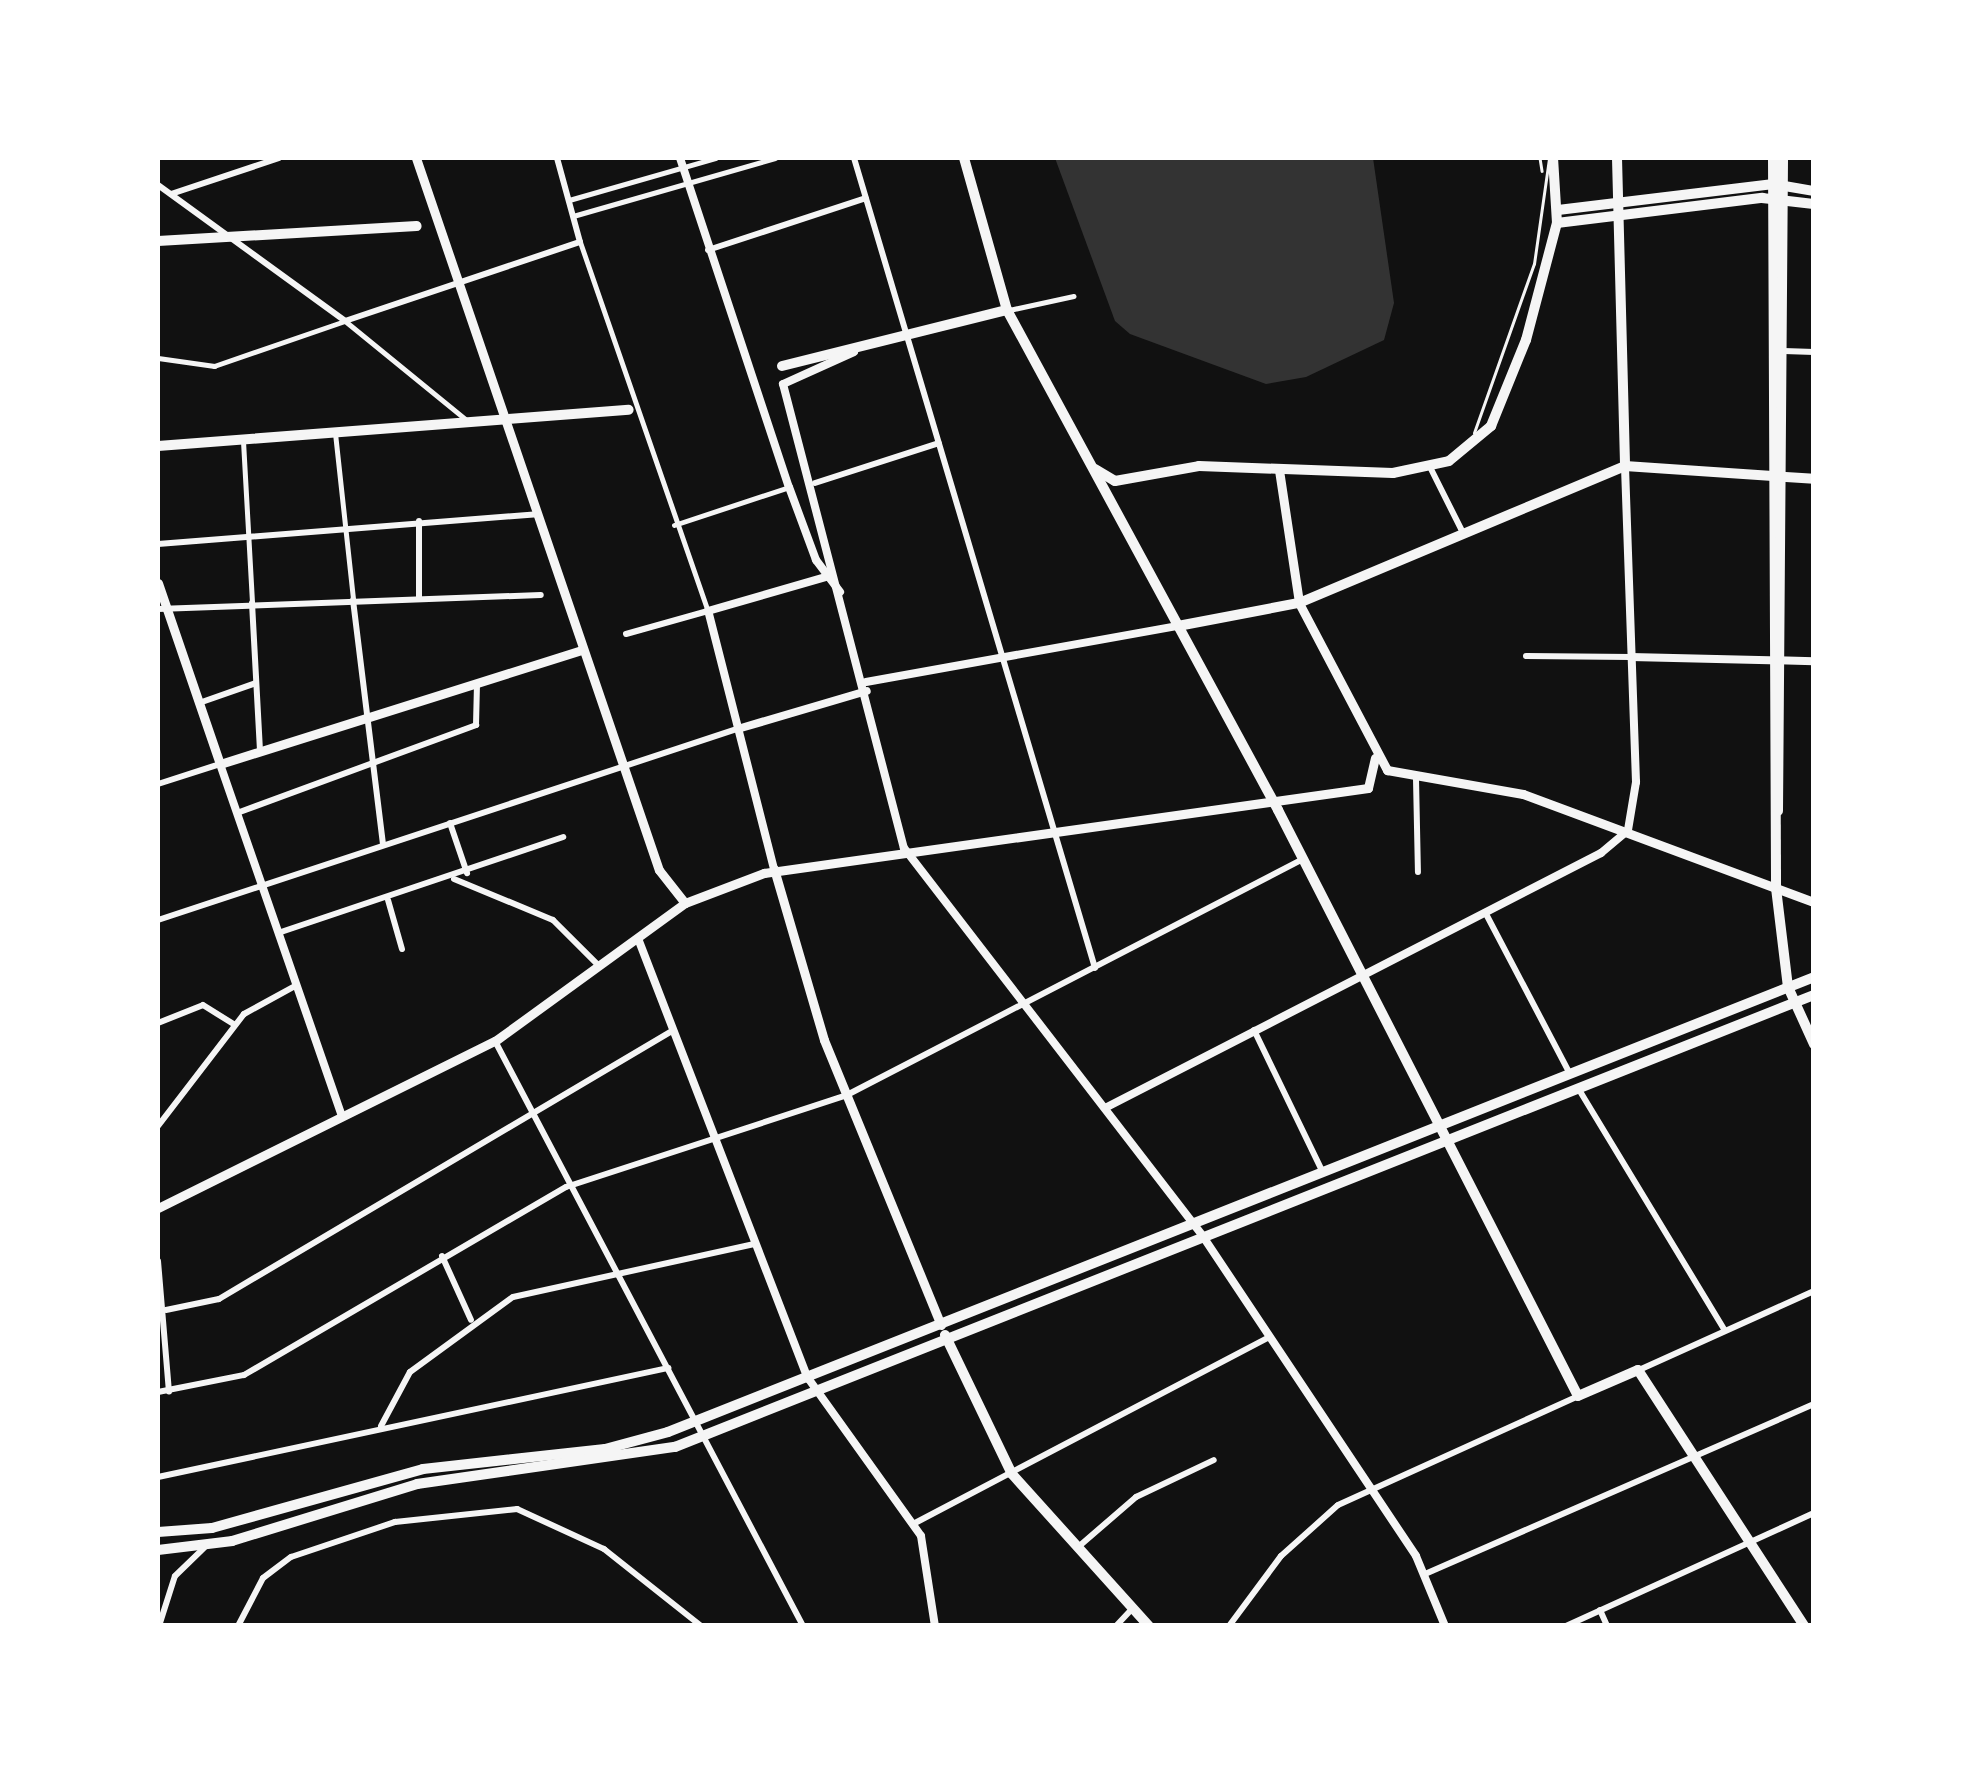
<!DOCTYPE html>
<html>
<head>
<meta charset="utf-8">
<style>
	body { margin:0 }
	#map { position:relative; width:1971px; height:1783px; overflow:hidden; background:#111; font-family:Poppins,sans-serif }
	div>[style] { position:absolute }
	.water>* { inset:0; background:#333 }
	.service>* { height:2.5px; margin:-1.25px; padding:0 1.25px; transform-origin:1.25px; border-radius:1.25px; background:#f5f5f5 }
	.pedestrian>* { height:5px; margin:-2.5px; padding:0 2.5px; transform-origin:2.5px; border-radius:2.5px; background:#f5f5f5 }
	.minor>* { height:6px; margin:-3px; padding:0 3px; transform-origin:3px; border-radius:3px; background:#f5f5f5 }
	.tertiary>* { height:8px; margin:-4px; padding:0 4px; transform-origin:4px; border-radius:4px; background:#f5f5f5 }
	.secondary>* { height:9px; margin:-4.5px; padding:0 4.5px; transform-origin:4.5px; border-radius:4.5px; background:#f5f5f5 }
	.primary>* { height:10px; margin:-5px; padding:0 5px; transform-origin:5px; border-radius:5px; background:#f5f5f5 }
	span { translate:-50% -50%; white-space:nowrap; text-align:center; line-height:1.15; -webkit-text-stroke:8px #fff; paint-order:stroke }
	.frame { position:absolute; inset:0; border:160px solid #fff; pointer-events:none }
</style>
</head>
<body>
<div id="map">
	<div class="water">
		<i style="clip-path:polygon(1055px 158px,1373px 158px,1394px 303px,1384px 340px,1306px 377px,1266px 384px,1130px 334px,1115px 321px)"></i>
	</div>
	<div class="service">
		<i style="left:1540px;top:158px;width:13px;rotate:81deg"></i>
		<i style="left:1474px;top:433px;width:179px;rotate:-70.5deg"></i>
		<i style="left:1534px;top:264px;width:106px;rotate:-81.9deg"></i>
	</div>
	<div class="pedestrian">
		<i style="left:569px;top:200px;width:152px;rotate:-16deg"></i>
		<i style="left:573px;top:216px;width:210px;rotate:-16deg"></i>
		<i style="left:580px;top:242px;width:391px;rotate:70.9deg"></i>
		<i style="left:1009px;top:310px;width:66px;rotate:-12.2deg"></i>
		<i style="left:158px;top:358px;width:57px;rotate:8.1deg"></i>
		<i style="left:214px;top:366px;width:139px;rotate:-19deg"></i>
		<i style="left:345px;top:321px;width:160px;rotate:39.2deg"></i>
		<i style="left:335px;top:433px;width:167px;rotate:83.8deg"></i>
		<i style="left:243px;top:441px;width:162px;rotate:86.8deg"></i>
		<i style="left:674px;top:525px;width:121px;rotate:-18.3deg"></i>
	</div>
	<div class="minor">
		<i style="left:854px;top:158px;width:845px;rotate:73.43deg"></i>
		<i style="left:158px;top:185px;width:231px;rotate:36deg"></i>
		<i style="left:345px;top:321px;width:248px;rotate:-18.6deg"></i>
		<i style="left:580px;top:242px;width:87px;rotate:-105.3deg"></i>
		<i style="left:171px;top:194px;width:114px;rotate:-18.4deg"></i>
		<i style="left:708px;top:250px;width:166px;rotate:-18.2deg"></i>
		<i style="left:1784px;top:351px;width:30px;rotate:2deg"></i>
		<i style="left:1431px;top:469px;width:69px;rotate:63.4deg"></i>
		<i style="left:815px;top:483px;width:130px;rotate:-17.9deg"></i>
		<i style="left:158px;top:544px;width:380px;rotate:-4.5deg"></i>
		<i style="left:419px;top:597px;width:76px;rotate:-90deg"></i>
		<i style="left:353px;top:600px;width:246px;rotate:83deg"></i>
		<i style="left:252px;top:603px;width:147px;rotate:86.9deg"></i>
		<i style="left:158px;top:609px;width:383px;rotate:-2.1deg"></i>
		<i style="left:626px;top:634px;width:85px;rotate:-15.7deg"></i>
		<i style="left:1526px;top:656px;width:105px;rotate:0.5deg"></i>
		<i style="left:199px;top:703px;width:60px;rotate:-19.3deg"></i>
		<i style="left:1416px;top:779px;width:93px;rotate:88.8deg"></i>
		<i style="left:158px;top:784px;width:65px;rotate:-17.9deg"></i>
		<i style="left:237px;top:813px;width:255px;rotate:-20.2deg"></i>
		<i style="left:476px;top:725px;width:42px;rotate:-88.6deg"></i>
		<i style="left:450px;top:823px;width:53px;rotate:71.2deg"></i>
		<i style="left:454px;top:879px;width:107px;rotate:22.5deg"></i>
		<i style="left:553px;top:920px;width:65px;rotate:45deg"></i>
		<i style="left:388px;top:900px;width:51px;rotate:74.1deg"></i>
		<i style="left:1485px;top:912px;width:183px;rotate:62.3deg"></i>
		<i style="left:158px;top:920px;width:613px;rotate:-18.26deg"></i>
		<i style="left:278px;top:933px;width:301px;rotate:-18.6deg"></i>
		<i style="left:158px;top:1023px;width:48px;rotate:-21.8deg"></i>
		<i style="left:203px;top:1005px;width:36px;rotate:32deg"></i>
		<i style="left:1254px;top:1030px;width:159px;rotate:64.2deg"></i>
		<i style="left:495px;top:1041px;width:661px;rotate:62.23deg"></i>
		<i style="left:1578px;top:1088px;width:282px;rotate:58.8deg"></i>
		<i style="left:158px;top:1126px;width:141px;rotate:-52.5deg"></i>
		<i style="left:244px;top:1014px;width:58px;rotate:-28.8deg"></i>
		<i style="left:442px;top:1256px;width:70px;rotate:65.6deg"></i>
		<i style="left:158px;top:1261px;width:131px;rotate:85.2deg"></i>
		<i style="left:166px;top:1310px;width:54px;rotate:-11.7deg"></i>
		<i style="left:219px;top:1299px;width:526px;rotate:-30.61deg"></i>
		<i style="left:1639px;top:1370px;width:192px;rotate:-24.3deg"></i>
		<i style="left:158px;top:1392px;width:88px;rotate:-11.2deg"></i>
		<i style="left:244px;top:1375px;width:373px;rotate:-30.3deg"></i>
		<i style="left:566px;top:1187px;width:293px;rotate:-18.1deg"></i>
		<i style="left:845px;top:1096px;width:516px;rotate:-27.36deg"></i>
		<i style="left:381px;top:1426px;width:61px;rotate:-61.8deg"></i>
		<i style="left:410px;top:1372px;width:127px;rotate:-36.1deg"></i>
		<i style="left:513px;top:1297px;width:247px;rotate:-12.4deg"></i>
		<i style="left:158px;top:1477px;width:522px;rotate:-12.06deg"></i>
		<i style="left:915px;top:1523px;width:400px;rotate:-27.7deg"></i>
		<i style="left:1077px;top:1548px;width:78px;rotate:-40.8deg"></i>
		<i style="left:1136px;top:1497px;width:86px;rotate:-25.4deg"></i>
		<i style="left:1425px;top:1574px;width:425px;rotate:-23.6deg"></i>
		<i style="left:1600px;top:1610px;width:17px;rotate:66deg"></i>
		<i style="left:159px;top:1626px;width:52px;rotate:-72.3deg"></i>
		<i style="left:175px;top:1576px;width:40px;rotate:-44deg"></i>
		<i style="left:238px;top:1626px;width:54px;rotate:-62.5deg"></i>
		<i style="left:263px;top:1578px;width:35px;rotate:-37deg"></i>
		<i style="left:291px;top:1557px;width:110px;rotate:-18.6deg"></i>
		<i style="left:395px;top:1522px;width:123px;rotate:-6.1deg"></i>
		<i style="left:517px;top:1509px;width:96px;rotate:24.7deg"></i>
		<i style="left:604px;top:1549px;width:124px;rotate:38.4deg"></i>
		<i style="left:1116px;top:1626px;width:23px;rotate:-47deg"></i>
		<i style="left:1229px;top:1626px;width:87px;rotate:-53.4deg"></i>
		<i style="left:1281px;top:1556px;width:76px;rotate:-41.8deg"></i>
		<i style="left:1338px;top:1505px;width:264px;rotate:-24.4deg"></i>
		<i style="left:1566px;top:1626px;width:273px;rotate:-24.5deg"></i>
	</div>
	<div class="tertiary">
		<i style="left:680px;top:158px;width:347px;rotate:71.7deg"></i>
		<i style="left:789px;top:487px;width:78px;rotate:69.7deg"></i>
		<i style="left:816px;top:560px;width:40px;rotate:53deg"></i>
		<i style="left:854px;top:352px;width:78px;rotate:155.7deg"></i>
		<i style="left:783px;top:384px;width:480px;rotate:75.4deg"></i>
		<i style="left:904px;top:848px;width:492px;rotate:52.4deg"></i>
		<i style="left:1204px;top:1238px;width:382px;rotate:56.3deg"></i>
		<i style="left:1416px;top:1556px;width:76px;rotate:67.5deg"></i>
		<i style="left:1631px;top:657px;width:183px;rotate:1.3deg"></i>
		<i style="left:866px;top:682px;width:317px;rotate:-10.2deg"></i>
		<i style="left:741px;top:728px;width:131px;rotate:-16.4deg"></i>
		<i style="left:220px;top:764px;width:373px;rotate:70.9deg"></i>
		<i style="left:774px;top:869px;width:266px;rotate:-104.3deg"></i>
		<i style="left:708px;top:611px;width:123px;rotate:-16.1deg"></i>
		<i style="left:639px;top:941px;width:469px;rotate:68.9deg"></i>
		<i style="left:808px;top:1378px;width:194px;rotate:54.4deg"></i>
		<i style="left:921px;top:1536px;width:91px;rotate:81.2deg"></i>
		<i style="left:1105px;top:1108px;width:558px;rotate:-27.21deg"></i>
		<i style="left:1601px;top:853px;width:35px;rotate:-40deg"></i>
		<i style="left:1628px;top:830px;width:49px;rotate:-80.5deg"></i>
		<i style="left:1636px;top:782px;width:316px;rotate:-92deg"></i>
	</div>
	<div class="secondary">
		<i style="left:416px;top:158px;width:752px;rotate:71.16deg"></i>
		<i style="left:659px;top:870px;width:42px;rotate:51.8deg"></i>
		<i style="left:1279px;top:470px;width:134px;rotate:81.4deg"></i>
		<i style="left:1299px;top:603px;width:189px;rotate:62.2deg"></i>
		<i style="left:1387px;top:770px;width:138px;rotate:10deg"></i>
		<i style="left:1523px;top:794px;width:310px;rotate:20.4deg"></i>
		<i style="left:158px;top:583px;width:191px;rotate:71.1deg"></i>
		<i style="left:220px;top:764px;width:380px;rotate:-17.5deg"></i>
		<i style="left:774px;top:869px;width:178px;rotate:73.7deg"></i>
		<i style="left:824px;top:1040px;width:308px;rotate:67.7deg"></i>
		<i style="left:158px;top:1208px;width:376px;rotate:-26.4deg"></i>
		<i style="left:495px;top:1041px;width:235px;rotate:-36deg"></i>
		<i style="left:685px;top:903px;width:85px;rotate:-20.8deg"></i>
		<i style="left:764px;top:873px;width:610px;rotate:-8.01deg"></i>
		<i style="left:1368px;top:788px;width:31px;rotate:-77deg"></i>
	</div>
	<div class="primary">
		<i style="left:964px;top:158px;width:158px;rotate:74.2deg"></i>
		<i style="left:1007px;top:310px;width:569px;rotate:61.54deg"></i>
		<i style="left:1278px;top:810px;width:658px;rotate:62.89deg"></i>
		<i style="left:1578px;top:1396px;width:65px;rotate:-23.4deg"></i>
		<i style="left:1638px;top:1370px;width:305px;rotate:57deg"></i>
		<i style="left:1617px;top:158px;width:308px;rotate:88.5deg"></i>
		<i style="left:1773px;top:158px;width:730px;rotate:89.76deg"></i>
		<i style="left:1776px;top:888px;width:100px;rotate:83.1deg"></i>
		<i style="left:1788px;top:987px;width:63px;rotate:65.5deg"></i>
		<i style="left:1558px;top:210px;width:217px;rotate:-6.9deg"></i>
		<i style="left:1773px;top:184px;width:42px;rotate:9.7deg"></i>
		<i style="left:1557px;top:223px;width:207px;rotate:-7deg"></i>
		<i style="left:1762px;top:198px;width:52px;rotate:6.6deg"></i>
		<i style="left:158px;top:241px;width:259px;rotate:-3.3deg"></i>
		<i style="left:782px;top:366px;width:232px;rotate:-14deg"></i>
		<i style="left:158px;top:446px;width:472px;rotate:-4.4deg"></i>
		<i style="left:1095px;top:469px;width:23px;rotate:31deg"></i>
		<i style="left:1115px;top:481px;width:85px;rotate:-10.1deg"></i>
		<i style="left:1199px;top:466px;width:194px;rotate:2.1deg"></i>
		<i style="left:1393px;top:473px;width:57px;rotate:-12.1deg"></i>
		<i style="left:1449px;top:461px;width:55px;rotate:-39.8deg"></i>
		<i style="left:1491px;top:426px;width:93px;rotate:-67.9deg"></i>
		<i style="left:1526px;top:340px;width:121px;rotate:-75.2deg"></i>
		<i style="left:1557px;top:223px;width:65px;rotate:-93.5deg"></i>
		<i style="left:1178px;top:626px;width:123px;rotate:-10.8deg"></i>
		<i style="left:1299px;top:603px;width:354px;rotate:-22.8deg"></i>
		<i style="left:1625px;top:466px;width:189px;rotate:3.9deg"></i>
		<i style="left:1778px;top:811px;width:653px;rotate:-89.56deg"></i>
		<i style="left:945px;top:1335px;width:154px;rotate:64.3deg"></i>
		<i style="left:1012px;top:1474px;width:205px;rotate:48deg"></i>
		<i style="left:158px;top:1532px;width:54px;rotate:-4.2deg"></i>
		<i style="left:212px;top:1528px;width:219px;rotate:-15.6deg"></i>
		<i style="left:423px;top:1469px;width:183px;rotate:-6.3deg"></i>
		<i style="left:605px;top:1449px;width:65px;rotate:-15.1deg"></i>
		<i style="left:668px;top:1432px;width:1233px;rotate:-21.65deg"></i>
		<i style="left:158px;top:1550px;width:75px;rotate:-6.9deg"></i>
		<i style="left:232px;top:1541px;width:194px;rotate:-17.1deg"></i>
		<i style="left:417px;top:1484px;width:261px;rotate:-8.2deg"></i>
		<i style="left:675px;top:1447px;width:1225px;rotate:-21.65deg"></i>
	</div>
	<div class="frame"></div>
</div>
</body>
</html>
